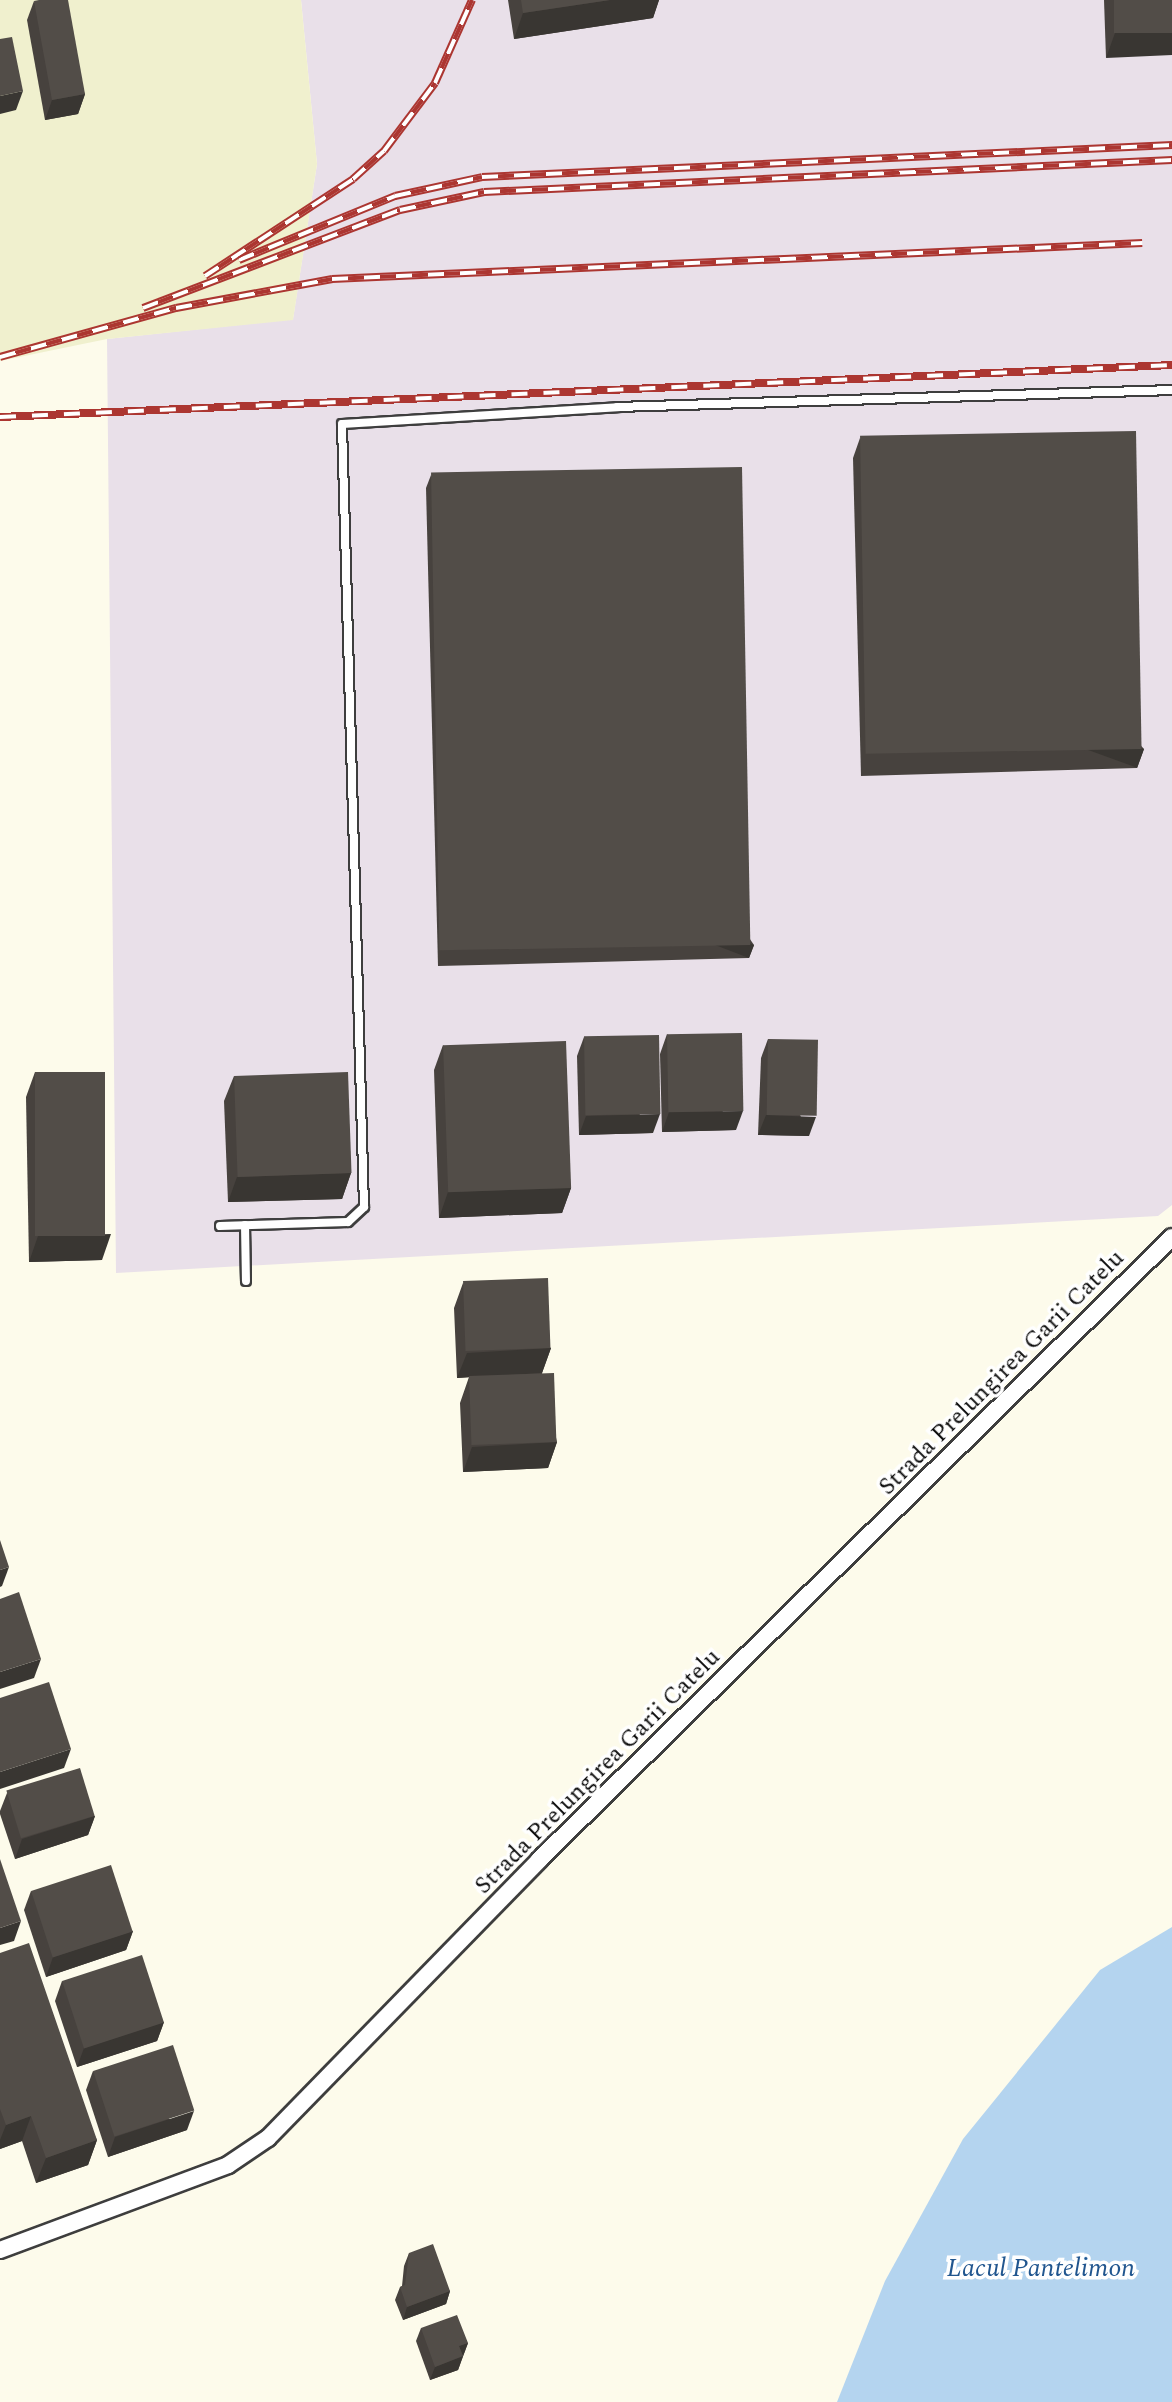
<!DOCTYPE html>
<html>
<head>
<meta charset="utf-8">
<style>
	body { margin:0 }
	#map { position:relative; width:1172px; height:2402px; overflow:hidden; background:#fdfbeb; font-family:Spectral,serif }
	div>[style] { position:absolute }
	.industrial>* { inset:0; background:#e9e0e9 }
	.farmland>* { inset:0; background:#f0f0ce }
	.water>* { inset:0; background:#b4d4ef }
	.roads { filter:drop-shadow(2px 0 #3e3e3e) drop-shadow(-2px 0 #3e3e3e) drop-shadow(0 2px #3e3e3e) drop-shadow(0 -2px #3e3e3e) }
	.service>* { height:8px; margin:-4px; padding:0 4px; transform-origin:4px; border-radius:4px; background:#fff }
	.minor>* { height:16px; margin:-8px; padding:0 8px; transform-origin:8px; border-radius:8px; background:#fff }
	.rail>* { height:8px; margin-top:-4px; transform-origin:0; background:repeating-linear-gradient(90deg,#fff 0 16px,#ac3631 0 32px); box-sizing:border-box; border-block:2px solid #ac3631 }
	.wall>* { inset:0; background:#47423e }
	.shaded-wall>* { inset:0; background:#393632; transform-origin:0 0 }
	.building>* { inset:0; background:#524d48; transform-origin:0 0 }
	span { translate:-50% -50%; white-space:nowrap; text-align:center; line-height:1.15; -webkit-text-stroke:7px #fff; paint-order:stroke }
	.street-label { font-size:24px; color:#0b0b0b }
	.water-label { font-size:26px; color:#21568f; font-style:italic }
</style>
</head>
<body>
<div id="map">
	<div class="industrial">
		<i style="clip-path:polygon(301px 0,1172px 0,1172px 1205px,1158px 1216px,116px 1273px,107px 339px,293px 319px,317px 164px)"></i>
	</div>
	<div class="farmland">
		<i style="clip-path:polygon(0 0,301px 0,317px 164px,293px 320px,107px 339px,0 361px)"></i>
	</div>
	<div class="water">
		<i style="clip-path:polygon(1172px 1927px,1172px 2402px,837px 2402px,885px 2281px,963px 2139px,1100px 1970px)"></i>
	</div>
	<div class="roads">
		<div class="service">
			<i style="left:245px;top:1225px;width:56px;rotate:89deg"></i>
			<i style="left:220px;top:1226px;width:128px;rotate:-1.8deg"></i>
			<i style="left:348px;top:1222px;width:22px;rotate:-43deg"></i>
			<i style="left:364px;top:1207px;width:783px;rotate:-91.61deg"></i>
			<i style="left:342px;top:424px;width:276px;rotate:-3.5deg"></i>
			<i style="left:617px;top:407px;width:555px;rotate:-1.75deg"></i>
		</div>
		<div class="minor">
			<i style="left:0;top:2250px;width:243px;rotate:-20.4deg"></i>
			<i style="left:228px;top:2165px;width:48px;rotate:-34deg"></i>
			<i style="left:268px;top:2138px;width:388px;rotate:-45.7deg"></i>
			<i style="left:539px;top:1860px;width:888px;rotate:-44.54deg"></i>
		</div>
	</div>
	<div class="rail">
		<i style="left:239px;top:260px;width:169px;rotate:-22.3deg"></i>
		<i style="left:395px;top:196px;width:89px;rotate:-12.3deg"></i>
		<i style="left:482px;top:177px;width:691px;rotate:-2.66deg"></i>
		<i style="left:205px;top:276px;width:177px;rotate:-33.2deg"></i>
		<i style="left:353px;top:179px;width:42px;rotate:-42.1deg"></i>
		<i style="left:384px;top:151px;width:85px;rotate:-53.1deg"></i>
		<i style="left:435px;top:83px;width:91px;rotate:-66deg"></i>
		<i style="left:143px;top:308px;width:275px;rotate:-20.9deg"></i>
		<i style="left:400px;top:210px;width:86px;rotate:-12.1deg"></i>
		<i style="left:484px;top:192px;width:689px;rotate:-2.66deg"></i>
		<i style="left:0;top:357px;width:183px;rotate:-15.6deg"></i>
		<i style="left:176px;top:308px;width:159px;rotate:-10.5deg"></i>
		<i style="left:332px;top:279px;width:811px;rotate:-2.54deg"></i>
		<i style="left:0;top:417px;width:1173px;rotate:-2.54deg"></i>
	</div>
	<div class="wall">
		<i style="clip-path:polygon(508px 0,659px 0,653px 18px,514px 39px)"></i>
		<i style="clip-path:polygon(1104px 0,1172px 0,1106px 58px)"></i>
		<i style="clip-path:polygon(34px 1px,85px 94px,78px 114px,45px 120px,27px 20px)"></i>
		<i style="clip-path:polygon(860px 438px,1144px 749px,1137px 768px,861px 776px,853px 458px)"></i>
		<i style="clip-path:polygon(431px 475px,754px 945px,749px 958px,438px 966px,426px 488px)"></i>
		<i style="clip-path:polygon(667px 1034px,736px 1130px,662px 1132px,660px 1054px)"></i>
		<i style="clip-path:polygon(584px 1037px,653px 1133px,579px 1135px,577px 1056px)"></i>
		<i style="clip-path:polygon(768px 1039px,809px 1136px,758px 1135px,761px 1058px)"></i>
		<i style="clip-path:polygon(443px 1045px,571px 1188px,562px 1213px,439px 1218px,434px 1070px)"></i>
		<i style="clip-path:polygon(35px 1072px,102px 1260px,29px 1262px,26px 1097px)"></i>
		<i style="clip-path:polygon(234px 1076px,351px 1173px,342px 1199px,228px 1202px,224px 1101px)"></i>
		<i style="clip-path:polygon(463px 1283px,551px 1348px,542px 1373px,557px 1442px,548px 1468px,463px 1472px,460px 1403px,469px 1377px,457px 1378px,454px 1308px)"></i>
		<i style="clip-path:polygon(7px 1793px,95px 1816px,88px 1835px,15px 1859px,0 1814px,0 1811px)"></i>
		<i style="clip-path:polygon(31px 1891px,133px 1931px,126px 1950px,46px 1977px,24px 1910px)"></i>
		<i style="clip-path:polygon(0 1953px,97px 2140px,88px 2165px,36px 2183px,22px 2141px,0 2149px)"></i>
		<i style="clip-path:polygon(62px 1981px,164px 2022px,157px 2041px,77px 2067px,55px 2001px)"></i>
		<i style="clip-path:polygon(93px 2071px,187px 2130px,108px 2157px,86px 2090px)"></i>
		<i style="clip-path:polygon(409px 2253px,450px 2291px,446px 2304px,403px 2320px,395px 2300px,400px 2287px,402px 2286px,404px 2266px)"></i>
		<i style="clip-path:polygon(421px 2328px,468px 2343px,458px 2370px,430px 2380px,416px 2341px)"></i>
	</div>
	<div class="shaded-wall">
		<i style="clip-path:polygon(610px 0,659px 0,653px 18px,514px 39px,523px 13px)"></i>
		<i style="clip-path:polygon(1172px 30px,1172px 55px,1106px 58px,1115px 33px)"></i>
		<i style="clip-path:polygon(23px 91px,16px 110px,0 114px,0 96px)"></i>
		<i style="clip-path:polygon(85px 94px,78px 114px,45px 120px,52px 100px)"></i>
		<i style="left:1144px;top:749px;width:20px;height:276px;rotate:110deg"></i>
		<i style="left:754px;top:945px;width:14px;height:312px;rotate:111deg"></i>
		<i style="clip-path:polygon(743px 1111px,736px 1130px,662px 1132px,669px 1112px)"></i>
		<i style="clip-path:polygon(660px 1114px,653px 1133px,579px 1135px,586px 1116px)"></i>
		<i style="clip-path:polygon(766px 1115px,816px 1117px,809px 1136px,758px 1135px)"></i>
		<i style="clip-path:polygon(351px 1173px,342px 1199px,228px 1202px,237px 1177px)"></i>
		<i style="clip-path:polygon(571px 1188px,562px 1213px,439px 1218px,448px 1192px)"></i>
		<i style="clip-path:polygon(111px 1234px,102px 1260px,29px 1262px,38px 1236px)"></i>
		<i style="clip-path:polygon(551px 1348px,542px 1373px,457px 1378px,467px 1353px)"></i>
		<i style="clip-path:polygon(557px 1442px,548px 1468px,463px 1472px,472px 1447px)"></i>
		<i style="clip-path:polygon(9px 1567px,2px 1586px,0 1587px,0 1570px)"></i>
		<i style="clip-path:polygon(41px 1659px,34px 1678px,0 1689px,0 1672px)"></i>
		<i style="clip-path:polygon(71px 1749px,64px 1768px,0 1789px,0 1772px)"></i>
		<i style="clip-path:polygon(95px 1816px,88px 1835px,15px 1859px,22px 1839px)"></i>
		<i style="clip-path:polygon(21px 1921px,14px 1941px,0 1945px,0 1928px)"></i>
		<i style="clip-path:polygon(133px 1931px,126px 1950px,46px 1977px,53px 1957px)"></i>
		<i style="clip-path:polygon(164px 2022px,157px 2041px,77px 2067px,84px 2048px)"></i>
		<i style="clip-path:polygon(194px 2111px,187px 2130px,108px 2157px,115px 2137px)"></i>
		<i style="clip-path:polygon(31px 2116px,22px 2141px,0 2149px,0 2140px,6px 2125px)"></i>
		<i style="clip-path:polygon(97px 2140px,88px 2165px,36px 2183px,46px 2158px)"></i>
		<i style="clip-path:polygon(450px 2291px,446px 2304px,403px 2320px,407px 2307px)"></i>
		<i style="clip-path:polygon(468px 2343px,463px 2356px,459px 2346px)"></i>
		<i style="clip-path:polygon(463px 2356px,458px 2370px,430px 2380px,435px 2367px)"></i>
	</div>
	<div class="building">
		<i style="clip-path:polygon(39px 0,68px 0,85px 94px,52px 100px,34px 1px)"></i>
		<i style="clip-path:polygon(521px 0,610px 0,523px 13px)"></i>
		<i style="left:1114px;top:0;width:58px;height:33px"></i>
		<i style="clip-path:polygon(12px 37px,23px 91px,0 96px,0 39px)"></i>
		<i style="left:1136px;top:431px;width:318px;height:276px;rotate:89deg"></i>
		<i style="left:742px;top:467px;width:478px;height:311px;rotate:89deg"></i>
		<i style="left:742px;top:1033px;width:78px;height:75px;rotate:89deg"></i>
		<i style="left:659px;top:1035px;width:79px;height:75px;rotate:89deg"></i>
		<i style="left:768px;top:1039px;width:50px;height:76px;rotate:1deg"></i>
		<i style="left:566px;top:1041px;width:147px;height:123px;rotate:88deg"></i>
		<i style="left:35px;top:1072px;width:70px;height:164px"></i>
		<i style="left:348px;top:1072px;width:101px;height:114px;rotate:88deg"></i>
		<i style="left:548px;top:1278px;width:70px;height:85px;rotate:88deg"></i>
		<i style="left:554px;top:1373px;width:69px;height:85px;rotate:88deg"></i>
		<i style="clip-path:polygon(0 1540px,9px 1567px,0 1570px)"></i>
		<i style="clip-path:polygon(19px 1592px,41px 1659px,0 1672px,0 1599px)"></i>
		<i style="clip-path:polygon(49px 1682px,71px 1749px,0 1772px,0 1698px)"></i>
		<i style="left:80px;top:1768px;width:50px;height:77px;rotate:73deg"></i>
		<i style="clip-path:polygon(0 1859px,21px 1921px,0 1928px)"></i>
		<i style="left:111px;top:1865px;width:70px;height:84px;rotate:72deg"></i>
		<i style="clip-path:polygon(29px 1943px,97px 2140px,46px 2158px,31px 2116px,6px 2125px,0 2109px,0 1953px)"></i>
		<i style="left:142px;top:1955px;width:71px;height:84px;rotate:72deg"></i>
		<i style="left:173px;top:2045px;width:69px;height:84px;rotate:72deg"></i>
		<i style="clip-path:polygon(433px 2244px,450px 2291px,407px 2307px,400px 2287px,405px 2285px,409px 2253px)"></i>
		<i style="clip-path:polygon(457px 2315px,468px 2343px,459px 2346px,463px 2356px,435px 2367px,421px 2328px)"></i>
	</div>
	<div class="street-label">
		<span style="left:1002px;top:1373px;rotate:-45deg">Strada Prelungirea Garii Catelu</span>
		<span style="left:598px;top:1772px;rotate:-45deg">Strada Prelungirea Garii Catelu</span>
	</div>
	<div class="water-label">
		<span style="left:1041px;top:2269px">Lacul Pantelimon</span>
	</div>
</div>
</body>
</html>
